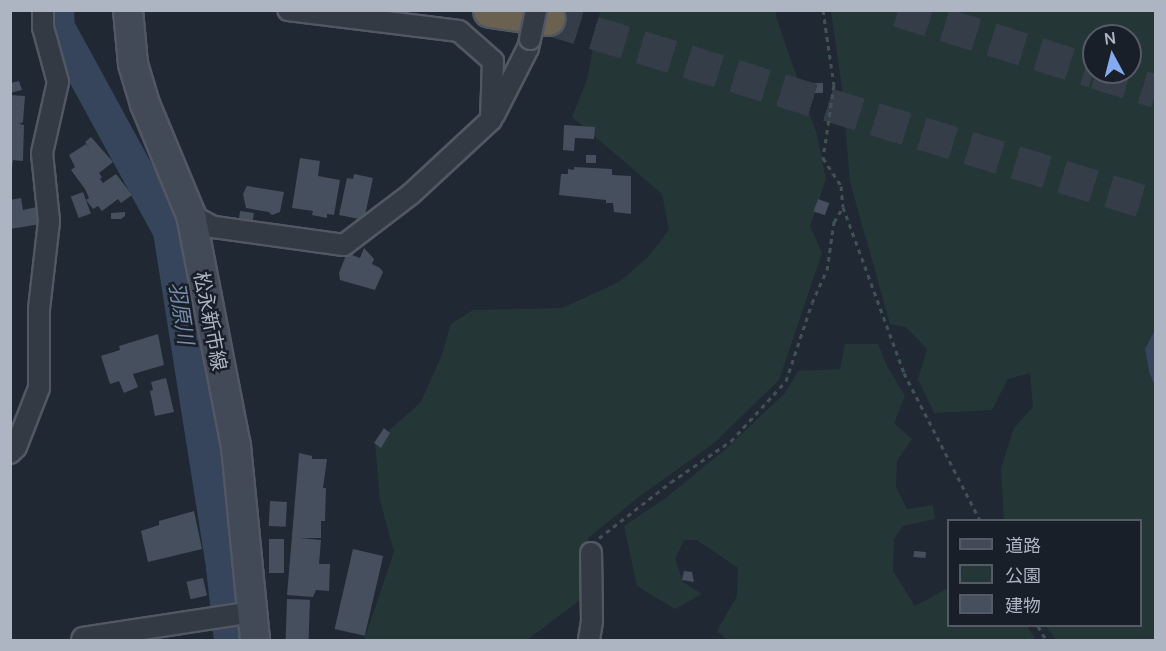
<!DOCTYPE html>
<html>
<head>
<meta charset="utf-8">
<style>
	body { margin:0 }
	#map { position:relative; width:1166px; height:651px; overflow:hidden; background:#202834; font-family:Manrope,"Noto Sans JP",sans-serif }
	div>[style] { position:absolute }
	.green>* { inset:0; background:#253637 }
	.water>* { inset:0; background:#36455c }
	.river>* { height:33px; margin:-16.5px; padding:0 16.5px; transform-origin:16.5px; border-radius:16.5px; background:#36455c }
	.building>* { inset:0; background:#464f5d; transform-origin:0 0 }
	.highway-tunnel>* { height:33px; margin-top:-16.5px; transform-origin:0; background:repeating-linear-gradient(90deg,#353d49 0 33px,transparent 0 49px) }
	.path>* { height:3px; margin-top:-1.5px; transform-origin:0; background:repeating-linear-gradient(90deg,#415154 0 4.5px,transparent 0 9px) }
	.roads { filter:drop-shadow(2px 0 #515763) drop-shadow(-2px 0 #515763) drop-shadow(0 2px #515763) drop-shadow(0 -2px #515763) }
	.street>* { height:20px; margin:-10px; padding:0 10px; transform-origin:10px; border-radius:10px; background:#333a44 }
	.secondary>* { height:28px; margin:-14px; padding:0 14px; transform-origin:14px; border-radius:14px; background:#424957 }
	.highway>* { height:33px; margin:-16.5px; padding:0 16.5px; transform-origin:16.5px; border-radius:16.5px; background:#6a6151 }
	.bridges { filter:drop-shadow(2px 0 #515763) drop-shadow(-2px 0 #515763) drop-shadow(0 2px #515763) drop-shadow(0 -2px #515763) }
	.street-bridge>* { height:20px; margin:-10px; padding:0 10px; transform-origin:10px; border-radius:10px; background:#333a44 }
	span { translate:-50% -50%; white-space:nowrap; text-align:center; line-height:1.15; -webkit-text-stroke:5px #191f29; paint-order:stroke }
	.street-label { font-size:20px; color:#adb4c2 }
	.water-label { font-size:21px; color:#778ba9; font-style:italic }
	.frame { position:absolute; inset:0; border:12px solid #adb4c2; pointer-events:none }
	.legend { position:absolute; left:947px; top:519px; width:195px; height:108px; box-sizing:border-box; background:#191f29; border:2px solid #545b66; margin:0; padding:8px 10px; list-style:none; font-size:18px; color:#adb4c2 }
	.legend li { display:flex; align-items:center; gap:12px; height:30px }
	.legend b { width:30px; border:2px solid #545b66 }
	.north { position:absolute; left:1082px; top:24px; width:60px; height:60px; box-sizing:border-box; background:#191f29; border:2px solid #545b66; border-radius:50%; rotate:353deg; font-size:16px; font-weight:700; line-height:24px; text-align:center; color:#adb4c2 }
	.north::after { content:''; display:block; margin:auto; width:21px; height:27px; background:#84aaf0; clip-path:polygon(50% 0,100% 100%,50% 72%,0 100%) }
</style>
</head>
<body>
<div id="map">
	<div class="green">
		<i style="clip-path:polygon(600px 11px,776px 11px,776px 17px,817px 135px,826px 179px,810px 226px,822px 253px,779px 380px,714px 443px,640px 496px,588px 538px,580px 600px,527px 640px,364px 640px,394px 552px,380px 500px,375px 443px,421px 402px,442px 355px,451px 324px,473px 310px,562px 308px,619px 282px,648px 257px,669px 230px,662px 194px,572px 117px,587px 80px)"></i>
		<i style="clip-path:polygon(evenodd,831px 11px,1155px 11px,1156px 330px,1145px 349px,1149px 372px,1156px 386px,1155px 640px,1056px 640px,1046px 626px,1140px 626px,1140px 520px,1004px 520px,1001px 468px,1014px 428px,1033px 407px,1030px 373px,1008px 379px,992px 410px,934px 413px,918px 379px,927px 349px,906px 327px,890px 324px,850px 182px,842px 88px,831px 11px,1094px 36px,1130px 36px,1130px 72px,1094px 72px,1094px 36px)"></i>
		<i style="clip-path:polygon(845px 344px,878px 344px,887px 366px,905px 396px,894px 423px,912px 439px,897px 461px,896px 487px,907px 509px,933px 505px,935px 519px,903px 526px,894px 539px,893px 571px,915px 606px,948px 588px,948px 626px,1027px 626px,1036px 640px,727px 640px,717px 631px,737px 596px,738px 568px,697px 540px,684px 540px,675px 559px,683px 582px,702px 594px,675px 609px,637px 586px,624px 526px,667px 497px,728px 447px,785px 393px,798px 371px,840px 369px)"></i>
	</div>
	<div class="water">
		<i style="clip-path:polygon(1155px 330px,1155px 386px,1149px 372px,1145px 349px)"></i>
	</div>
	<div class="river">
		<i style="left:57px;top:10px;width:17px;rotate:87deg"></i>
		<i style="left:58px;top:27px;width:232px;rotate:61.4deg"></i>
		<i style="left:169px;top:231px;width:340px;rotate:81deg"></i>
		<i style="left:222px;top:567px;width:73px;rotate:83.7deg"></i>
	</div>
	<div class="building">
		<i style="clip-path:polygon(19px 81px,22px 90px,10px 93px,10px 83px)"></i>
		<i style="left:823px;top:83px;width:10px;height:12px;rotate:90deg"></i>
		<i style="clip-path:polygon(10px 95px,25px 96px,23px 122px,19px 124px,24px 125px,23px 161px,13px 160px,12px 167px)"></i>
		<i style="clip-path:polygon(564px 125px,595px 127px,594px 139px,575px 138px,574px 151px,563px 150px)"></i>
		<i style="clip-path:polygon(91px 137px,113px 162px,99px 173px,102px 177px,100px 179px,103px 183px,116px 174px,132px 195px,121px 203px,118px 199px,102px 211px,98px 206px,93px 209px,86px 200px,89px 198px,85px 189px,71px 170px,75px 167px,69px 155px,86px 144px,90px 148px,85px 142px)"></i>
		<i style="left:586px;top:155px;width:10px;height:8px"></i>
		<i style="clip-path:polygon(300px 158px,320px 161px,318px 176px,340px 180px,334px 215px,327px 214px,327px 218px,312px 215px,313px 211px,292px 208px)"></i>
		<i style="clip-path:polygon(574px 167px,612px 169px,612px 175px,631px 176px,631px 214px,614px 212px,613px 203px,606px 203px,606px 200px,559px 195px,561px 174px,568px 174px,568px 169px,574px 170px)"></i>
		<i style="clip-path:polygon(354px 174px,373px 178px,364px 220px,339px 215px,347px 178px,353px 179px)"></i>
		<i style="clip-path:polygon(247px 186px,284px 192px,280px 212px,272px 215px,269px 212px,246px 208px,243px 194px)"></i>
		<i style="left:83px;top:192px;width:23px;height:13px;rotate:70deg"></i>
		<i style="clip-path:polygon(21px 198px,23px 210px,37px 207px,41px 224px,10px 229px,10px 200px)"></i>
		<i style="left:818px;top:199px;width:12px;height:13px;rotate:20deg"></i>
		<i style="left:240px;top:211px;width:14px;height:12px;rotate:8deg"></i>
		<i style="clip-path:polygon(125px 212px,125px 216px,121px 219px,111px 219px,111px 213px)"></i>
		<i style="clip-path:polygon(364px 248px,374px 259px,372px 264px,380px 268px,383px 272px,375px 290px,340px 280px,339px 273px,347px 253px,360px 258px)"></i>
		<i style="clip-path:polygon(158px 334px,164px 365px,133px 374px,138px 387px,124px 393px,119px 381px,110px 384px,101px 356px,120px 350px,119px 346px)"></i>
		<i style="clip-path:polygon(166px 378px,174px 412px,155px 416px,150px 391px,153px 390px,151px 382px)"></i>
		<i style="clip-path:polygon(384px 428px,390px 433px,381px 448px,374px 443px)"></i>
		<i style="clip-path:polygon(299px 453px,312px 456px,312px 459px,327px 459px,323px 488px,326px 488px,325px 521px,321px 521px,321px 538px,300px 538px,321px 540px,319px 564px,330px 564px,329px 591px,316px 590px,313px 597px,287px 595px)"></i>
		<i style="left:270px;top:501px;width:17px;height:25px;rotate:3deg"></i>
		<i style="clip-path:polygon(194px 511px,202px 549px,148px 562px,141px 531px,159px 525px,159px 521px)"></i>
		<i style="left:269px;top:539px;width:15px;height:34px"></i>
		<i style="left:353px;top:549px;width:31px;height:82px;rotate:13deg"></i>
		<i style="left:914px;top:551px;width:12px;height:6px;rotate:5deg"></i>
		<i style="clip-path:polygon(684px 571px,692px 572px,694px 582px,682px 580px)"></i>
		<i style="left:203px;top:578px;width:18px;height:17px;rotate:77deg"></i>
		<i style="left:287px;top:599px;width:23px;height:41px;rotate:2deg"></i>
	</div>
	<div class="highway-tunnel">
		<i style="left:898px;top:10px;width:205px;rotate:17.3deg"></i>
		<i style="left:547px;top:18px;width:637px;rotate:17.07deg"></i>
		<i style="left:1096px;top:72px;width:63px;rotate:17.6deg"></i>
	</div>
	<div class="path">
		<i style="left:823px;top:10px;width:76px;rotate:81.7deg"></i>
		<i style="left:834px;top:85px;width:74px;rotate:98.6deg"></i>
		<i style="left:823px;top:158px;width:33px;rotate:57deg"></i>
		<i style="left:841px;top:186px;width:21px;rotate:85deg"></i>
		<i style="left:843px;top:207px;width:177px;rotate:69.8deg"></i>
		<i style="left:904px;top:373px;width:165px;rotate:62.7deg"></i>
		<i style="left:599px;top:538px;width:91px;rotate:-37.9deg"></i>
		<i style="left:671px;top:482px;width:73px;rotate:-34.3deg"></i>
		<i style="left:731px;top:441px;width:81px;rotate:-47.5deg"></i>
		<i style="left:786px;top:381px;width:82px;rotate:-71.6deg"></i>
		<i style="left:812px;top:303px;width:36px;rotate:-66deg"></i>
		<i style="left:827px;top:270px;width:49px;rotate:-81.7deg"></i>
		<i style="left:834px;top:222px;width:17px;rotate:-59deg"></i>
		<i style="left:1038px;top:626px;width:16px;rotate:60deg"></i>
	</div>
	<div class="roads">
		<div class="street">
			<i style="left:494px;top:115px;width:75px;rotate:-63.1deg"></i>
			<i style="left:528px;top:48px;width:9px;rotate:-77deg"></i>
			<i style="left:191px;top:215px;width:26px;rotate:28deg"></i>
			<i style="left:214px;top:227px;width:131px;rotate:7.9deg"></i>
			<i style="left:344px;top:245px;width:84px;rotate:-37.3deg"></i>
			<i style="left:411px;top:194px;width:109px;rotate:-42.8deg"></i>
			<i style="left:491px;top:120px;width:59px;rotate:-88.1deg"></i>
			<i style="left:493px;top:61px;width:45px;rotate:-138.6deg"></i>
			<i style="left:459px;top:31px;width:172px;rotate:-173deg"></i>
			<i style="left:10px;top:453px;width:8px;rotate:-45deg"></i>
			<i style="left:16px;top:447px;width:63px;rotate:-68.7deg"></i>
			<i style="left:39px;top:388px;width:79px;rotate:-90deg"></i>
			<i style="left:39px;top:309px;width:89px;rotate:-83.5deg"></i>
			<i style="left:49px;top:221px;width:68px;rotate:-95.9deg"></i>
			<i style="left:42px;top:153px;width:73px;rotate:-77.3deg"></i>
			<i style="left:58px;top:82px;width:57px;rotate:-105.3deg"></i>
			<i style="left:43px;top:27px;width:17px;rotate:-90deg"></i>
			<i style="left:82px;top:640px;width:2px;rotate:-63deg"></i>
			<i style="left:83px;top:638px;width:171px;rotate:-8.7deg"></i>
			<i style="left:589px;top:640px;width:18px;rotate:-81deg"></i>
			<i style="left:592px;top:622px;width:69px;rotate:-90.8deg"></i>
		</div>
		<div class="secondary">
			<i style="left:128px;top:10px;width:54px;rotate:84.7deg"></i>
			<i style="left:133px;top:64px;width:42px;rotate:73.3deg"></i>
			<i style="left:145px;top:104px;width:120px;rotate:67.5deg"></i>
			<i style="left:191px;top:215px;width:235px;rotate:79deg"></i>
			<i style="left:236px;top:446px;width:195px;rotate:84.4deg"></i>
		</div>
		<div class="highway">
			<i style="left:490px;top:10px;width:58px;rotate:8deg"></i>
		</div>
	</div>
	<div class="bridges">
		<div class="street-bridge">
			<i style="left:530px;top:39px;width:30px;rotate:-78deg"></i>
		</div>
	</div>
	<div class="street-label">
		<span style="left:211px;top:321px;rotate:79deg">松永新市線</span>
	</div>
	<div class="water-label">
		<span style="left:182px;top:313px;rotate:81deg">羽原川</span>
	</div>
	<div class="frame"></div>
	<ul class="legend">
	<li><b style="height:8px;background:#424957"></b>道路</li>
	<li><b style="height:16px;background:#253637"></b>公園</li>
	<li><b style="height:16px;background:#464f5d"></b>建物</li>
	</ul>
	<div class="north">N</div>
</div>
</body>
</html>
